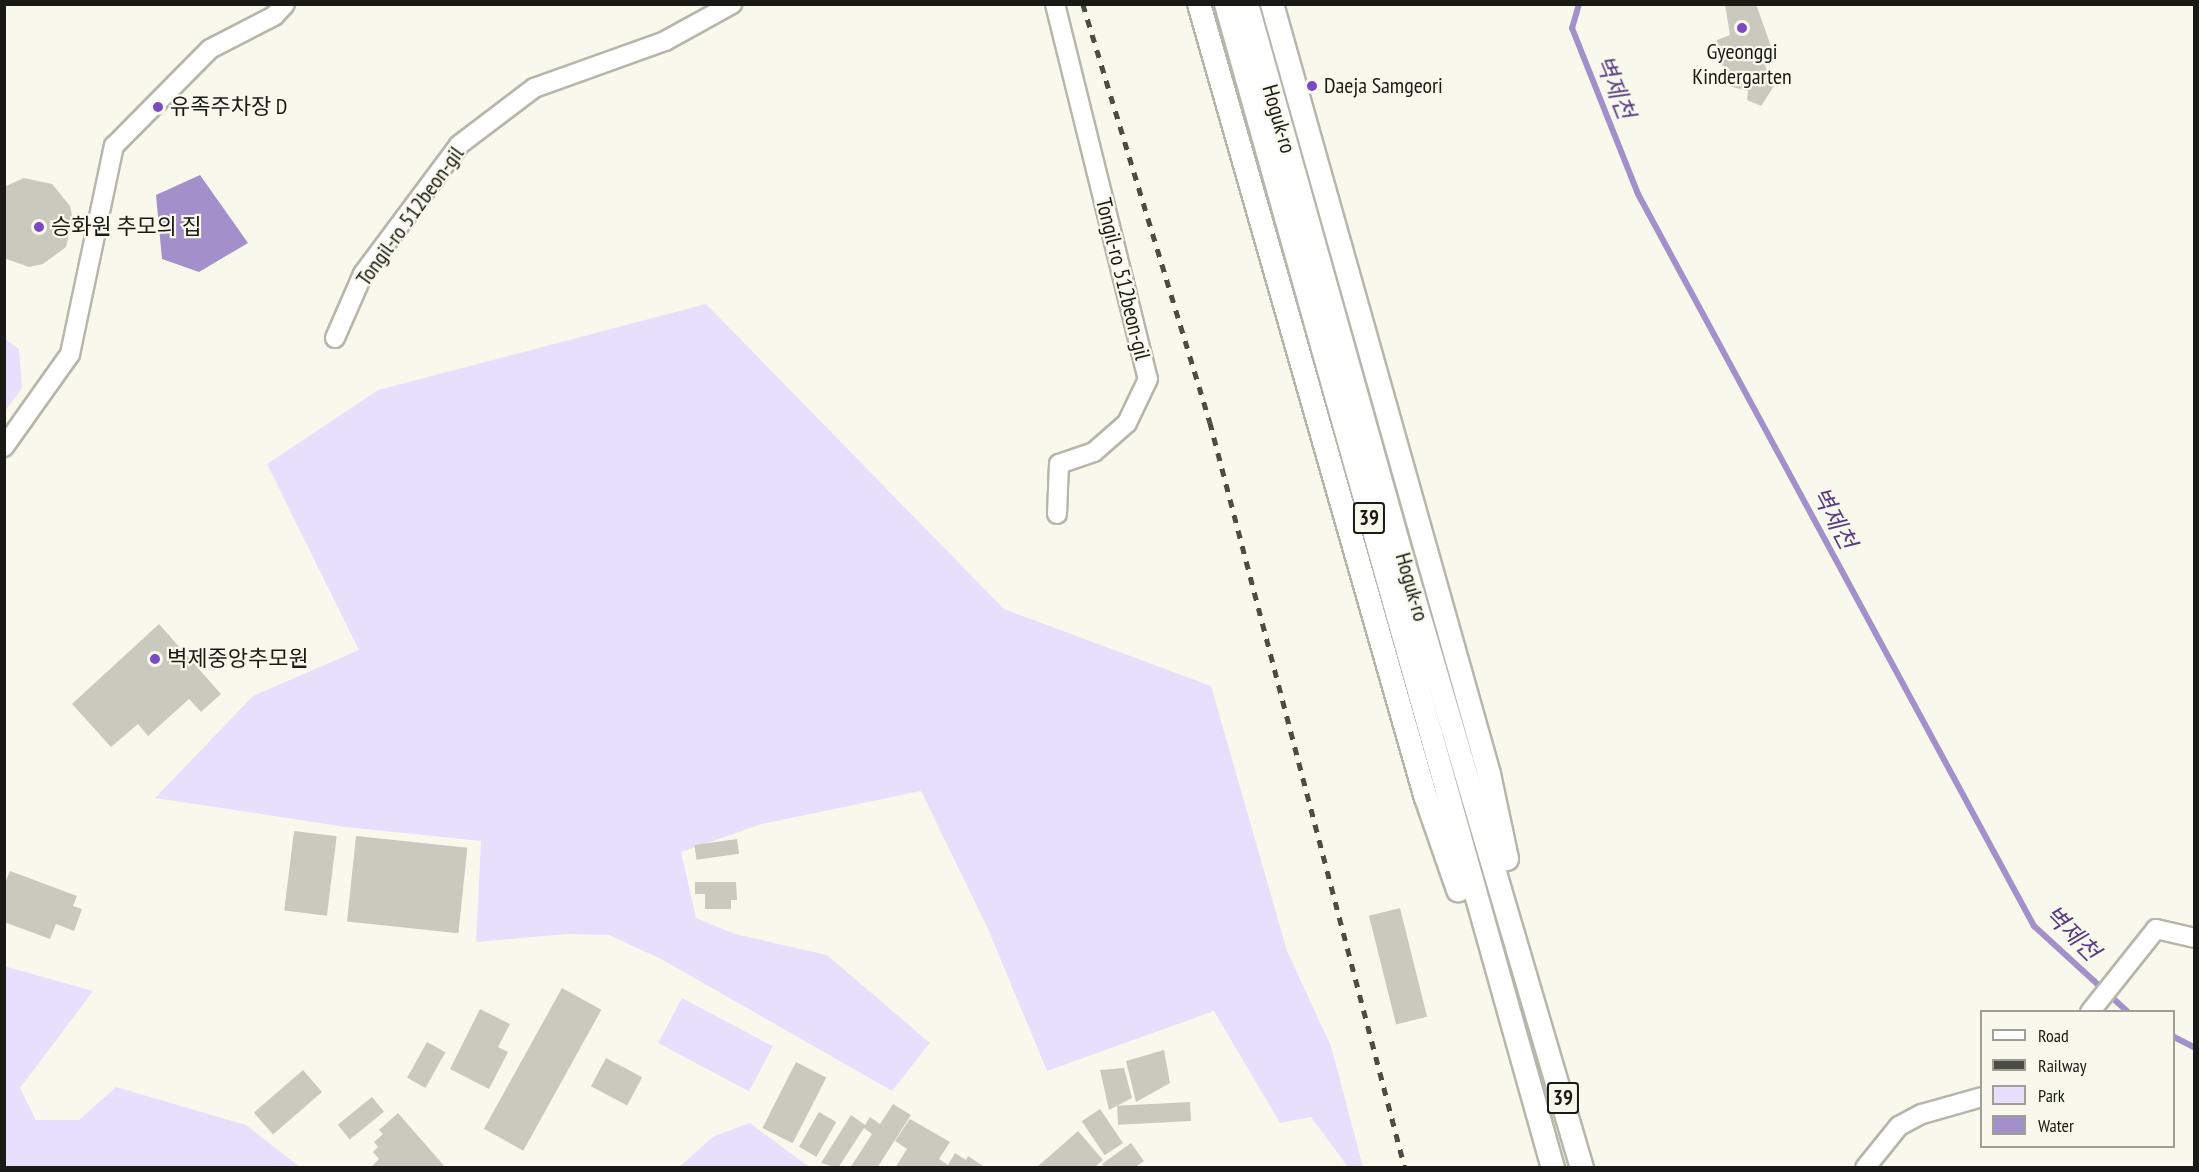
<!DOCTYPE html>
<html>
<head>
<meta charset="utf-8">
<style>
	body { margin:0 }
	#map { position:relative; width:2199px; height:1172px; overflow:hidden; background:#f8f9ec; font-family:"PT Sans Narrow","Noto Sans KR",sans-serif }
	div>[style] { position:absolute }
	.green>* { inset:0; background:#e8dffd; transform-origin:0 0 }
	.water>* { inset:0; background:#a38fca }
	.stream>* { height:6px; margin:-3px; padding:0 3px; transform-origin:3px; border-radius:3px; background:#a38fca }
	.building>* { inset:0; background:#c9c9bd; transform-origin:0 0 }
	.roads { filter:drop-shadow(2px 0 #b6b6aa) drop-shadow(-2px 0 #b6b6aa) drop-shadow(0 2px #b6b6aa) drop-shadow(0 -2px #b6b6aa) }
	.minor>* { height:18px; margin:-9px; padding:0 9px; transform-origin:9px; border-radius:9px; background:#fff }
	.major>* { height:22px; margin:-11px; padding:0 11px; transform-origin:11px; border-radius:11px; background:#fff }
	.rail>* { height:4.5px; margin-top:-2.25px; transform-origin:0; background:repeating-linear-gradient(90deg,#4b4c46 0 8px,transparent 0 16px) }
	.dots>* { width:16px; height:16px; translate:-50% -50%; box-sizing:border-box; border:3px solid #f8f9ec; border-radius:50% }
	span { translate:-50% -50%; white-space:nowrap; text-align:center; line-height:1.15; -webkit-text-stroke:4.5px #f8f9ec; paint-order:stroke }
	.shield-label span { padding:2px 4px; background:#f8f9ec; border:2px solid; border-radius:4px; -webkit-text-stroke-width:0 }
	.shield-label { font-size:21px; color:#191915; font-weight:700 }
	.poi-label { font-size:22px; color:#191915 }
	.left { translate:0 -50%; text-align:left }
	.street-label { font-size:22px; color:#191915 }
	.water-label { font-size:24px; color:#5a3d86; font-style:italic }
	.frame { position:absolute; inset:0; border:6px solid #191915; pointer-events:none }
	.legend { position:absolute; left:1980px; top:1010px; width:195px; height:138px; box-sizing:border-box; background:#f8f9ec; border:2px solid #9f9f96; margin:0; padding:8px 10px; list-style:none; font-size:18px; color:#191915 }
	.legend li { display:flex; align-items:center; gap:12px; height:30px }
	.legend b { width:30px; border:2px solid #9f9f96 }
</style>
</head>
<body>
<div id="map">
	<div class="green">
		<i style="clip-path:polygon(706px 304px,1004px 609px,1211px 686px,1287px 951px,1331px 1046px,1363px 1167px,1348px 1167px,1311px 1117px,1280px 1123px,1214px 1011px,1047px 1071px,988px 929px,921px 791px,762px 824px,681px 852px,696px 918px,735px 934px,827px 955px,930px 1043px,892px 1091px,661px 959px,609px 935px,567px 934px,476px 942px,481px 841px,346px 827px,155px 798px,253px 696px,359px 650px,267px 464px,378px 390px)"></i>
		<i style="clip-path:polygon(5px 339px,19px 349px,22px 388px,5px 411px)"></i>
		<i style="clip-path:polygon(4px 966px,93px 991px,20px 1088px,36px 1120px,79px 1120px,116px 1087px,246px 1125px,300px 1167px,5px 1167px)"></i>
		<i style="left:682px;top:998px;width:103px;height:51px;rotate:28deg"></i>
		<i style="clip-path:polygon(750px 1123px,809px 1167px,679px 1167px,714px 1136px)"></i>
	</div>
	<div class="water">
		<i style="clip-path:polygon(200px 175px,248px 243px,199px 272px,162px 259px,156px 195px)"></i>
	</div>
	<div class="stream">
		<i style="left:1579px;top:4px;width:25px;rotate:106deg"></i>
		<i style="left:1572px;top:28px;width:179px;rotate:68.3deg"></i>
		<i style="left:1638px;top:194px;width:832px;rotate:61.59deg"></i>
		<i style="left:2034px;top:926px;width:127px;rotate:42.5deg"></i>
		<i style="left:2174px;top:1037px;width:22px;rotate:27deg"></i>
	</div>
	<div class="building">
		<i style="clip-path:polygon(1725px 4px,1756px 4px,1773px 52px,1761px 56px,1774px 86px,1761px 106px,1747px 100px,1748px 91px,1729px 86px,1725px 77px,1730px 69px,1723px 66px,1716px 53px,1717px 40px,1730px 35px)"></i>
		<i style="clip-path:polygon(24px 178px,52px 184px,70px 206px,73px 220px,66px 247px,43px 264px,29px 267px,4px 258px,4px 187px)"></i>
		<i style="clip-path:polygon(159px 624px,221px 694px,201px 712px,189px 699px,148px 736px,138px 724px,111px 747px,72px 704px)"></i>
		<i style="left:294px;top:831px;width:43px;height:80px;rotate:7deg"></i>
		<i style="left:356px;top:836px;width:112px;height:86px;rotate:6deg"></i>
		<i style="left:737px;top:839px;width:15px;height:43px;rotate:82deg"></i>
		<i style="clip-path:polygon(10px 871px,77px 896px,73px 906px,82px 909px,74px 931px,56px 924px,50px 939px,4px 922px,4px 885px)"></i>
		<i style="clip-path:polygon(695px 882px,736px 882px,737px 900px,731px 900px,731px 909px,705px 909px,705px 894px,695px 894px)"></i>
		<i style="left:1400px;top:908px;width:112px;height:32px;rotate:76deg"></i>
		<i style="left:562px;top:988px;width:45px;height:161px;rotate:29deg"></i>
		<i style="clip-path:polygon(480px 1009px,510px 1024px,498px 1047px,508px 1052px,489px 1089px,450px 1069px)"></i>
		<i style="left:427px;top:1042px;width:21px;height:41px;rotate:29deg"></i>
		<i style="clip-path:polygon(1164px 1050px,1170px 1083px,1136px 1102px,1126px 1061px)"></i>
		<i style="left:606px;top:1058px;width:41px;height:32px;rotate:28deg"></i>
		<i style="left:796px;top:1062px;width:34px;height:74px;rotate:27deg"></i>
		<i style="clip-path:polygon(1124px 1068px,1132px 1098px,1109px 1110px,1100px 1070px)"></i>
		<i style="left:303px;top:1070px;width:29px;height:65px;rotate:49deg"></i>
		<i style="left:372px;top:1097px;width:19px;height:44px;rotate:51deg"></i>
		<i style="left:1190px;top:1102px;width:19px;height:73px;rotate:87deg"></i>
		<i style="clip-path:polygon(893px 1104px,911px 1115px,877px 1168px,850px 1168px,872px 1134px,864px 1128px,838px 1168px,821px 1163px,851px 1115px,865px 1125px,870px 1117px,880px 1124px)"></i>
		<i style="left:1100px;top:1109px;width:41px;height:22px;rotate:56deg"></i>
		<i style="left:819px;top:1112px;width:20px;height:40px;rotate:30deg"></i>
		<i style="clip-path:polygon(398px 1113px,446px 1168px,370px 1168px,379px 1159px,373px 1152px,378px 1147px,374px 1142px,383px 1134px,379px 1130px)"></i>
		<i style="clip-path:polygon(910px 1119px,950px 1142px,939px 1159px,948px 1165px,955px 1153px,966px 1160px,968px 1156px,986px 1168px,895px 1168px,907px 1149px,895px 1141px)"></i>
		<i style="clip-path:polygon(1078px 1131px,1103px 1160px,1094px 1168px,1036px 1168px)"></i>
		<i style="clip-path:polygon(1131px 1143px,1144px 1161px,1134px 1168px,1105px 1168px,1102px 1164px)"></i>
	</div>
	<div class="roads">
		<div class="minor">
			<i style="left:1055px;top:4px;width:386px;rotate:76.1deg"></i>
			<i style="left:1148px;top:379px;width:49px;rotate:115.5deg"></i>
			<i style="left:1127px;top:423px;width:44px;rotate:138.7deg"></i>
			<i style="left:1094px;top:452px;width:37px;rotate:161deg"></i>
			<i style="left:1059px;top:464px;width:50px;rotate:92.3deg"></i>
			<i style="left:335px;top:338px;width:70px;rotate:-66.4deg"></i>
			<i style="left:363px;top:274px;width:161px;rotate:-53.3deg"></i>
			<i style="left:459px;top:145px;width:94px;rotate:-37.2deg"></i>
			<i style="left:534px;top:88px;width:139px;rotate:-19.7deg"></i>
			<i style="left:665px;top:41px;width:77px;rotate:-28.9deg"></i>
			<i style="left:4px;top:447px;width:114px;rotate:-54.6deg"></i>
			<i style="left:70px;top:354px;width:213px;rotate:-78.1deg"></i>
			<i style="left:114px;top:146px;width:136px;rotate:-45.3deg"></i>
			<i style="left:210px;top:49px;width:72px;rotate:-27.3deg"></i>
			<i style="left:274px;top:16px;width:16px;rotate:-47deg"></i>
			<i style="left:2090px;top:1012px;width:106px;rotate:-51.5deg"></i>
			<i style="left:2156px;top:929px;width:39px;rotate:13deg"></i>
			<i style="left:1865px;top:1168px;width:54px;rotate:-51deg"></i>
			<i style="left:1899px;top:1126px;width:26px;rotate:-28deg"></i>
			<i style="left:1922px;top:1114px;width:62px;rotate:-15.8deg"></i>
		</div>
		<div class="major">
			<i style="left:1199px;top:4px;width:823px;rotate:74.05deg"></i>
			<i style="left:1425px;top:795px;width:101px;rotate:70.8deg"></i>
			<i style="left:1226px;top:4px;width:1209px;rotate:74.31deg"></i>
			<i style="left:1247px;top:4px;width:577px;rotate:74.33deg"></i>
			<i style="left:1403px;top:560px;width:634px;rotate:73.6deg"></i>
			<i style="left:1272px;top:4px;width:800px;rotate:74.26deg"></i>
			<i style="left:1489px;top:774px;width:87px;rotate:78deg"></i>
		</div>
	</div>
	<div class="rail">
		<i style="left:1083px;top:4px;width:437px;rotate:73.1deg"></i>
		<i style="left:1210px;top:422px;width:771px;rotate:75.35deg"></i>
	</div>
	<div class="dots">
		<i style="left:1742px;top:28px;background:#7b49c1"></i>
		<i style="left:1312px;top:86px;background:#7b49c1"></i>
		<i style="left:158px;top:107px;background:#7b49c1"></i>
		<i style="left:39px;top:227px;background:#7b49c1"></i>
		<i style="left:155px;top:659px;background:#7b49c1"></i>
	</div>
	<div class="shield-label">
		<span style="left:1369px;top:518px">39</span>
		<span style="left:1563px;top:1098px">39</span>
	</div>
	<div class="poi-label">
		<span style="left:1742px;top:64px">Gyeonggi<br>Kindergarten</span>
		<span class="left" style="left:1324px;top:86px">Daeja Samgeori</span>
		<span class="left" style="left:170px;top:107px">유족주차장 D</span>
		<span class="left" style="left:51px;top:227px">승화원 추모의 집</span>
		<span class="left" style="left:167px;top:659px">벽제중앙추모원</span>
	</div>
	<div class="street-label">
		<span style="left:1279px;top:119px;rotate:74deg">Hoguk-ro</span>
		<span style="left:410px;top:216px;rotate:-54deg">Tongil-ro 512beon-gil</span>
		<span style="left:1123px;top:279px;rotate:76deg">Tongil-ro 512beon-gil</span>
		<span style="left:1412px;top:587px;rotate:74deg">Hoguk-ro</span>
	</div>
	<div class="water-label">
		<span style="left:1615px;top:87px;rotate:68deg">벽제천</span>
		<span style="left:1834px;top:518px;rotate:62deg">벽제천</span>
		<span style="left:2072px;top:933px;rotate:45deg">벽제천</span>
	</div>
	<div class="frame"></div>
	<ul class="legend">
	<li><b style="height:8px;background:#fff"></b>Road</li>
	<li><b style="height:8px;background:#4b4c46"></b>Railway</li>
	<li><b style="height:16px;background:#e8dffd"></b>Park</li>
	<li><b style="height:16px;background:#a38fca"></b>Water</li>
	</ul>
</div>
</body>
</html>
